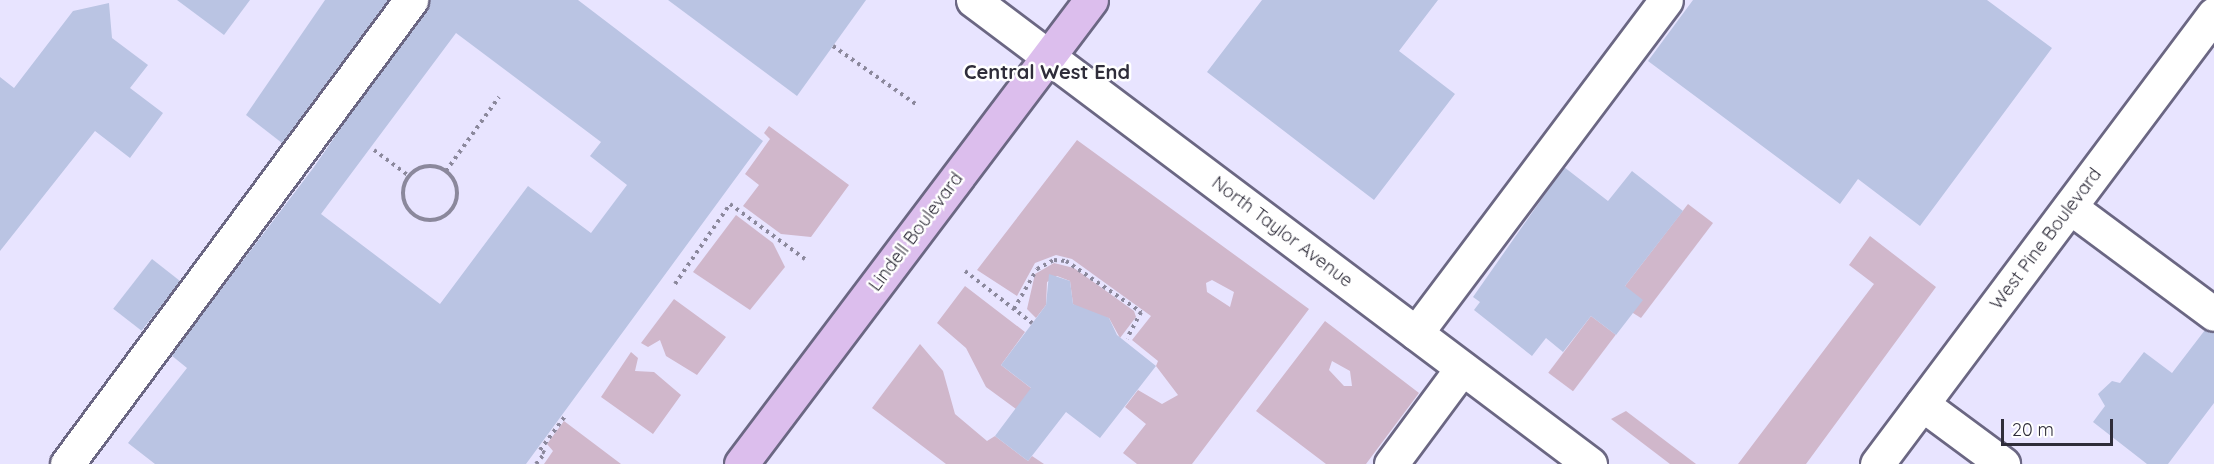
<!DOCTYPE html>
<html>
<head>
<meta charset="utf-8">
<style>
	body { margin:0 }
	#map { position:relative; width:2214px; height:464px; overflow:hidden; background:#e8e4ff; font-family:Quicksand,sans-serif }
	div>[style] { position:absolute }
	.green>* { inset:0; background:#d0b7cb; transform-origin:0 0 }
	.building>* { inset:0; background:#bac4e3; transform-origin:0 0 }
	.path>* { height:4px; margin-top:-2px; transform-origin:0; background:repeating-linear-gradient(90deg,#8b889c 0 3px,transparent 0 7.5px) }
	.path>.ring { margin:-2px; padding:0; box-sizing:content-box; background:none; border:4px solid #8b889c; border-radius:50% }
	.roads { filter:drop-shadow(2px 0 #6b6783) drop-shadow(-2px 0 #6b6783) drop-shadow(0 2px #6b6783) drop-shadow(0 -2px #6b6783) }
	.minor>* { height:33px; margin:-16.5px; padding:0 16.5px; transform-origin:16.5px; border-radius:16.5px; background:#fff }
	.major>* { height:33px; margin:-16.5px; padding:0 16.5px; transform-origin:16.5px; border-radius:16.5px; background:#dcbeed }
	span { translate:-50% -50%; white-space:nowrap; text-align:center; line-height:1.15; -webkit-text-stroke:5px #fff; paint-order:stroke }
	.street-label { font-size:18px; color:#2f2d3a }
	.neighbourhood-label { font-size:20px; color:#2f2d3a; font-weight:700 }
	.scale { position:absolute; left:2001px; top:419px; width:112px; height:27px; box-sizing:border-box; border:3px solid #2f2d3a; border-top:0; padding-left:8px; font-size:18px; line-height:21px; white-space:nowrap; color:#2f2d3a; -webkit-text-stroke:4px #fff; paint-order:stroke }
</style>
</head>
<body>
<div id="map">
	<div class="green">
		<i style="clip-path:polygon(769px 126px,849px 185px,811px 237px,781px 234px,743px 206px,759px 185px,745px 174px,770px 139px,764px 133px)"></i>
		<i style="clip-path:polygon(evenodd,1077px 140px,1309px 309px,1192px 464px,1137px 464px,1123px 453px,1146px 424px,1125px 407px,1138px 390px,1162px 404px,1178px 395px,1156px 366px,1158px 361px,1132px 340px,1151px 316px,1072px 259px,1056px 255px,1035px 263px,1017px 296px,977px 270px,1077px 140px,1212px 280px,1234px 292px,1230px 307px,1207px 292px,1206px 283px,1212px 280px)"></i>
		<i style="clip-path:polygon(1688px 204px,1713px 223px,1641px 318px,1633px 313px,1625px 286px)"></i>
		<i style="clip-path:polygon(736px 215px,773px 243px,785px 267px,750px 310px,693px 272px)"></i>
		<i style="clip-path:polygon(1870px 236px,1936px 287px,1806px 464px,1738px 464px,1874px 284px,1849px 265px)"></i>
		<i style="clip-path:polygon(1054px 263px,1074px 268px,1134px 311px,1136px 317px,1120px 338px,1109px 318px,1089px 316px,1073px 304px,1070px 281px,1057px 276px,1047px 282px,1046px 305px,1036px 318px,1027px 309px,1035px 274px)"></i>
		<i style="clip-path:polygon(965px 286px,1025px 332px,1001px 365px,1032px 389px,1016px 409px,986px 387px,966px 348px,937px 323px)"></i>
		<i style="clip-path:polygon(674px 299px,726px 337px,697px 375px,666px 356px,660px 340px,648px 347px,641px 343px)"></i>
		<i style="left:1591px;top:316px;width:31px;height:71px;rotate:37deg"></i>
		<i style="clip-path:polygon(evenodd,1325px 321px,1419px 393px,1366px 464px,1326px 464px,1256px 411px,1325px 321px,1332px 361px,1350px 371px,1352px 386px,1344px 386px,1329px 370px,1332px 361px)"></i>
		<i style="clip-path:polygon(920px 344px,943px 371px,955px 414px,987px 441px,995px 436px,1028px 461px,1032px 456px,1044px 464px,946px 464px,872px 408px)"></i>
		<i style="clip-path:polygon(631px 352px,638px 358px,635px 371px,654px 372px,681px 395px,653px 434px,601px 397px)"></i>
		<i style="clip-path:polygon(1626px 411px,1696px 464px,1670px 464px,1611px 419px)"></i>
		<i style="clip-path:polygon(564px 421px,621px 464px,544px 464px,553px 451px,547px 444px)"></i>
	</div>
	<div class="building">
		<i style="clip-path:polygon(177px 0,250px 0,224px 35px)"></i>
		<i style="clip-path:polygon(325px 0,388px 0,282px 143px,246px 115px)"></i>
		<i style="clip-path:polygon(evenodd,429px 0,578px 0,763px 141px,526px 464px,155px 464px,128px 443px,187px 368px,171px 355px,314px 167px,429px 0,456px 33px,601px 142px,590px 156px,627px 185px,591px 233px,528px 186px,440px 304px,321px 214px,456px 33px)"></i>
		<i style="clip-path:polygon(668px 0,866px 0,797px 96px)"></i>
		<i style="clip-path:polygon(1262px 0,1438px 0,1399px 51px,1455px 94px,1374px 200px,1207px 72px)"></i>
		<i style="clip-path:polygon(1693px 0,1987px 0,2052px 48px,1920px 226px,1858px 179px,1840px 204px,1648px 61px)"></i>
		<i style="clip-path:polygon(109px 3px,112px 38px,148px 65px,130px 88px,163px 113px,130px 158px,95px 131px,0 251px,0 77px,14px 88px,73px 11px)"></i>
		<i style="clip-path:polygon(1564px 167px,1608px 201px,1632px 171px,1683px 211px,1625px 286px,1643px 300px,1616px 335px,1591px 316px,1563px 352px,1546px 338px,1532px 356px,1474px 310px,1480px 302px,1473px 297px)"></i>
		<i style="left:152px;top:259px;width:36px;height:63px;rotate:38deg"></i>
		<i style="clip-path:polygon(1049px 274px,1070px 281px,1073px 304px,1109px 318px,1117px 335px,1156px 366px,1100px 438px,1066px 412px,1028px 461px,995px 436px,1031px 388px,1001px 365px,1046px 305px)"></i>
		<i style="clip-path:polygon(2205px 330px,2214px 332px,2214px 403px,2168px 464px,2147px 464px,2093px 422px,2105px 406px,2098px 394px,2112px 381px,2120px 383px,2144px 352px,2172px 373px)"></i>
	</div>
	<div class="path">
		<i style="left:833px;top:46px;width:103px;rotate:35.1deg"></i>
		<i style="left:374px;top:150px;width:44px;rotate:36.6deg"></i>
		<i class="ring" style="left:403px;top:166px;width:50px;height:50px"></i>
		<i style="left:446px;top:171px;width:91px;rotate:-54.4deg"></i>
		<i style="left:965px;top:271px;width:85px;rotate:37.8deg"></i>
		<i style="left:675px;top:284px;width:97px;rotate:-55.5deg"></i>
		<i style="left:730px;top:204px;width:93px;rotate:36.3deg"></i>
		<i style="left:1014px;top:309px;width:46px;rotate:-60.1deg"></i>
		<i style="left:1037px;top:269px;width:19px;rotate:-28deg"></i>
		<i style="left:1054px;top:260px;width:12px;rotate:5deg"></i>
		<i style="left:1066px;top:261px;width:91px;rotate:34.2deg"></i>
		<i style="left:1141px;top:312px;width:30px;rotate:118deg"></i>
		<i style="left:536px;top:464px;width:14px;rotate:-51deg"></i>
		<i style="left:545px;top:453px;width:6px;rotate:-149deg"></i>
		<i style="left:540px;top:450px;width:44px;rotate:-53.4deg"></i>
	</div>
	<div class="roads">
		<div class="minor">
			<i style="left:973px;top:0;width:772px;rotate:36.94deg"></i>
			<i style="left:2070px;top:207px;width:179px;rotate:36.6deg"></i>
			<i style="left:1416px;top:333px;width:416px;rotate:-53.1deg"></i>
			<i style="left:1922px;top:404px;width:101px;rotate:36.5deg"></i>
			<i style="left:67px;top:464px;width:578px;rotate:-53.45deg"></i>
			<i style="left:1391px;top:464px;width:119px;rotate:-53.5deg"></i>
			<i style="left:1877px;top:464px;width:562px;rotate:-53.17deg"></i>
		</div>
		<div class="major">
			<i style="left:741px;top:464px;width:581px;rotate:-52.97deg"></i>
		</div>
	</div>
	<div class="street-label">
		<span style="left:916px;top:232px;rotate:-53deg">Lindell Boulevard</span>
		<span style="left:1282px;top:232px;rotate:37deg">North Taylor Avenue</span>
		<span style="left:2046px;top:239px;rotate:-53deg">West Pine Boulevard</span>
	</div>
	<div class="neighbourhood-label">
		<span style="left:1047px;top:71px">Central West End</span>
	</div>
	<div class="scale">20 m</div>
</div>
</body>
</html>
